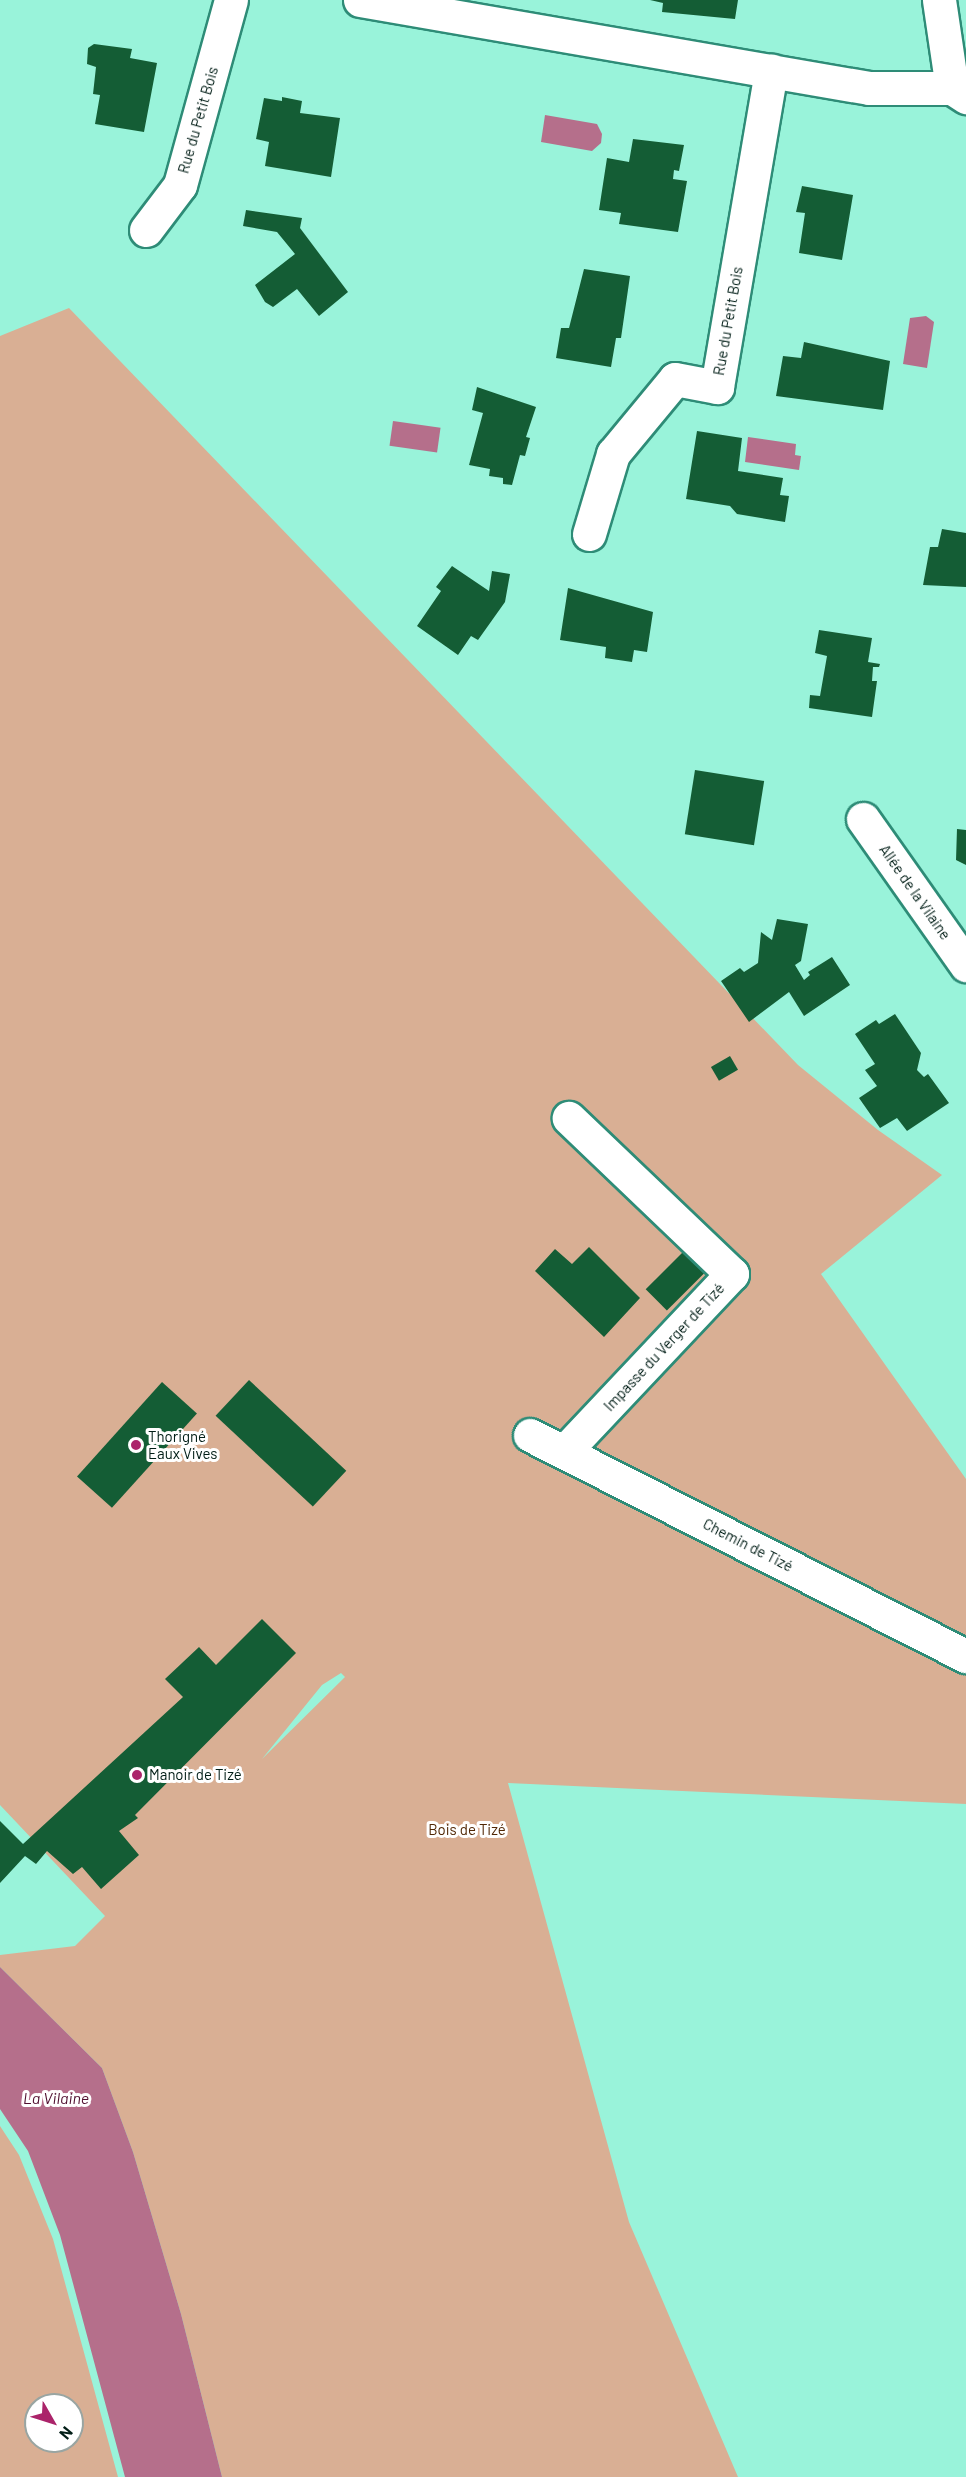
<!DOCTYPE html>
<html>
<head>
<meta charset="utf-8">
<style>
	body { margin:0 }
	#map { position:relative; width:966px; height:2477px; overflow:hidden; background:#99f3da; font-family:Barlow,sans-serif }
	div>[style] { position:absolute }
	.green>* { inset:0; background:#d9af94 }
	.water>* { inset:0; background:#b56f8b; transform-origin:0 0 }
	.building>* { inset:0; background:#145d35; transform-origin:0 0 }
	.roads { filter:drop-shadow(2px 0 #2e8c77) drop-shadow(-2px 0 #2e8c77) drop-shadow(0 2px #2e8c77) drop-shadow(0 -2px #2e8c77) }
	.street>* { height:33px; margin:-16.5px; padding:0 16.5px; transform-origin:16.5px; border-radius:16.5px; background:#fff }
	.dots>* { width:16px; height:16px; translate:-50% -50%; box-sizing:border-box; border:3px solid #fff; border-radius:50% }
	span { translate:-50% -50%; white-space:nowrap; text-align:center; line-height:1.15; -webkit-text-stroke:6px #fff; paint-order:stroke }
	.street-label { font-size:15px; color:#011d16 }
	.poi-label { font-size:15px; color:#011d16 }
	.left { translate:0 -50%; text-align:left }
	.park-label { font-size:15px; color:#502705 }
	.water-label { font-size:16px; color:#4f0e2f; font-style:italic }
	.north { position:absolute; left:24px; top:2393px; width:60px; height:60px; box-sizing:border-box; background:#fff; border:2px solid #99a5a2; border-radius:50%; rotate:129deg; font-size:16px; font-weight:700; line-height:24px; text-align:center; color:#011d16 }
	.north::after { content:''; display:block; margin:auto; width:21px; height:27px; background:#ab246a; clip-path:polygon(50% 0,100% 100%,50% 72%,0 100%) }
</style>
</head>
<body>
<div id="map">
	<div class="green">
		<i style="clip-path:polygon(evenodd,69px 308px,798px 1065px,878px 1130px,942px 1175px,821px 1274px,966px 1479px,966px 1804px,508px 1783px,629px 2222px,738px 2477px,222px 2477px,181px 2314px,133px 2152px,102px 2068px,0 1967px,0 1955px,75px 1946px,105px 1916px,0 1805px,0 336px,69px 308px,341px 1673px,345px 1677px,262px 1759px,322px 1685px,341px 1673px)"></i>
		<i style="clip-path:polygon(evenodd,0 2126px,19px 2155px,53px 2239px,118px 2477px,0 2477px,0 2126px,36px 2405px,72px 2405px,72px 2441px,36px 2441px,36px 2405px)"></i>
	</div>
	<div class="water">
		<i style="clip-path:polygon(545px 115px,597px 124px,602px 134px,601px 143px,592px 151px,541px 142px)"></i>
		<i style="clip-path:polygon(926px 316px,934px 322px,927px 368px,903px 364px,910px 318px)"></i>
		<i style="left:393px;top:421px;width:48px;height:25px;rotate:8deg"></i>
		<i style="clip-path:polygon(748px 437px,796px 444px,795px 455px,801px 456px,799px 470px,745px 462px)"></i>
		<i style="clip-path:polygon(0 1967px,102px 2068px,133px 2152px,181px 2314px,222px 2477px,125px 2477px,60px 2235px,28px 2151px,0 2109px)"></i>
	</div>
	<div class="building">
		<i style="clip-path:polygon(650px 0,738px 0,735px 19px,662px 12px,663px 3px)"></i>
		<i style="clip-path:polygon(94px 44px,132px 49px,130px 58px,157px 63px,144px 132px,95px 124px,100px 95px,93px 94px,96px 67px,87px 64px,88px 48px)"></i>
		<i style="clip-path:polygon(282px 97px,302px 101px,300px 113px,340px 118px,331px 177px,265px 166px,269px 142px,256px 139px,264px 98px,282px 101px)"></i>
		<i style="clip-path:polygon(633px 139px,684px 145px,679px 171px,674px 170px,673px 179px,687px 181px,678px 232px,619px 224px,621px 213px,599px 210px,607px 158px,629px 162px)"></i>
		<i style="clip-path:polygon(802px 186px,853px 195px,842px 260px,799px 253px,805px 213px,796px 212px)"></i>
		<i style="clip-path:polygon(246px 210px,302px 218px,300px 228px,348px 292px,319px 316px,297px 289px,273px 307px,265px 302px,255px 285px,295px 254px,277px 232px,243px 226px)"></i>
		<i style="clip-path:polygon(584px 269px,630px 276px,621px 338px,616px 338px,611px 367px,556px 358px,561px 328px,569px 328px)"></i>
		<i style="clip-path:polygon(804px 342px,890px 361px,883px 410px,776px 396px,783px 356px,801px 358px)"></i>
		<i style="clip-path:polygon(477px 387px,536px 407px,526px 437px,530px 438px,525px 456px,520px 455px,512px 485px,503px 484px,503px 478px,489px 476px,490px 469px,469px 465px,483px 413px,472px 410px)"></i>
		<i style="clip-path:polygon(697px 431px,742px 438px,738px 471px,783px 478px,780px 495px,789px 496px,785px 522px,737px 514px,730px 506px,686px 499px)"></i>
		<i style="clip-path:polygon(942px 529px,966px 533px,966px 587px,923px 585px,930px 547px,938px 547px)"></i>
		<i style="clip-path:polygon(452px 566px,489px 591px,492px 571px,510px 574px,505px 602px,478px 640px,471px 636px,458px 655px,417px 626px,441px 591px,436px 587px)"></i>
		<i style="clip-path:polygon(568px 588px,653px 612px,647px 652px,634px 650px,632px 662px,605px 658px,606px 647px,560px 640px)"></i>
		<i style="clip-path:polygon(819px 630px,872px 638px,868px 662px,880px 664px,879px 667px,873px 667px,872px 681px,877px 681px,872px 717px,809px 708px,810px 695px,820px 696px,827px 656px,815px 653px)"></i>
		<i style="left:695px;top:770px;width:70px;height:65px;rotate:9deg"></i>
		<i style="clip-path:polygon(957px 829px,966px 830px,966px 865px,956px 860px)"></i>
		<i style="clip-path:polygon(777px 919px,808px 924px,801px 961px,795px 965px,804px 980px,810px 975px,808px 972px,832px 957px,850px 985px,804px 1016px,789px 992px,749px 1022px,721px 981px,740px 968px,744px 972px,758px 963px,761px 932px,772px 940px)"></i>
		<i style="clip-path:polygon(895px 1014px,921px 1053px,917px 1070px,924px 1077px,928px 1074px,949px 1103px,907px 1131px,897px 1118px,880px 1128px,859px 1098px,877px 1086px,865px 1070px,875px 1064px,855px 1034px,876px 1020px,879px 1024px)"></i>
		<i style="left:730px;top:1056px;width:16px;height:22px;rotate:60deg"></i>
		<i style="clip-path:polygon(589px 1247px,640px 1298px,604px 1337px,535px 1271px,555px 1249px,572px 1264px)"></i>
		<i style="left:686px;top:1249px;width:30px;height:57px;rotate:45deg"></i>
		<i style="left:249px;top:1380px;width:133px;height:49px;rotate:43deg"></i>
		<i style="left:162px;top:1382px;width:47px;height:127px;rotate:42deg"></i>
		<i style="clip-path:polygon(262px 1619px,296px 1653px,135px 1815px,138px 1818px,119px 1831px,139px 1855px,101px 1889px,82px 1867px,73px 1874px,47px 1851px,36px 1864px,25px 1856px,0 1883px,0 1821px,23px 1844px,183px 1697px,165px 1679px,199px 1647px,216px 1665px)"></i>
	</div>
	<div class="roads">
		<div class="street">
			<i style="left:360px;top:0;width:517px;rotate:9.81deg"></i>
			<i style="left:869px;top:88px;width:83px"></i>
			<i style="left:952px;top:88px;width:17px;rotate:33deg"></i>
			<i style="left:939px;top:0;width:89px;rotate:81.6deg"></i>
			<i style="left:146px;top:230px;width:56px;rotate:-52.9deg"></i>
			<i style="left:180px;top:185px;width:192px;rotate:-74.6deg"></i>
			<i style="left:589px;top:534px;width:84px;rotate:-73.3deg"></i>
			<i style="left:613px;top:454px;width:97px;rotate:-50.4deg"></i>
			<i style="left:675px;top:379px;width:43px;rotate:10.8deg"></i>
			<i style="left:717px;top:387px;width:321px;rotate:-80.3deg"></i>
			<i style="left:863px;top:819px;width:179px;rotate:54.8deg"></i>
			<i style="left:530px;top:1435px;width:489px;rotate:26.9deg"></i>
			<i style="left:564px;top:1452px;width:245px;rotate:-46.7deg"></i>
			<i style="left:732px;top:1274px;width:226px;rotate:-136.3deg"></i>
		</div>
	</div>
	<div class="dots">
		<i style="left:136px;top:1445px;background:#ab246a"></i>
		<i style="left:137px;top:1775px;background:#ab246a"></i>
	</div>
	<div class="street-label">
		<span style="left:198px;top:120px;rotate:-74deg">Rue du Petit Bois</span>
		<span style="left:728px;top:321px;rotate:-80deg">Rue du Petit Bois</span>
		<span style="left:915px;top:892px;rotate:55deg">Allée de la Vilaine</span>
		<span style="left:664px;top:1347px;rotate:-47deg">Impasse du Verger de Tizé</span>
		<span style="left:748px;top:1545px;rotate:27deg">Chemin de Tizé</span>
	</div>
	<div class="poi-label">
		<span class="left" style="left:148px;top:1445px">Thorigné<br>Eaux Vives</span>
		<span class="left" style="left:149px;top:1775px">Manoir de Tizé</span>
	</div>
	<div class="park-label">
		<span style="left:467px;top:1830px">Bois de Tizé</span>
	</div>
	<div class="water-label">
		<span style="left:56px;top:2098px">La Vilaine</span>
	</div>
	<div class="north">N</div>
</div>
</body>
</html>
